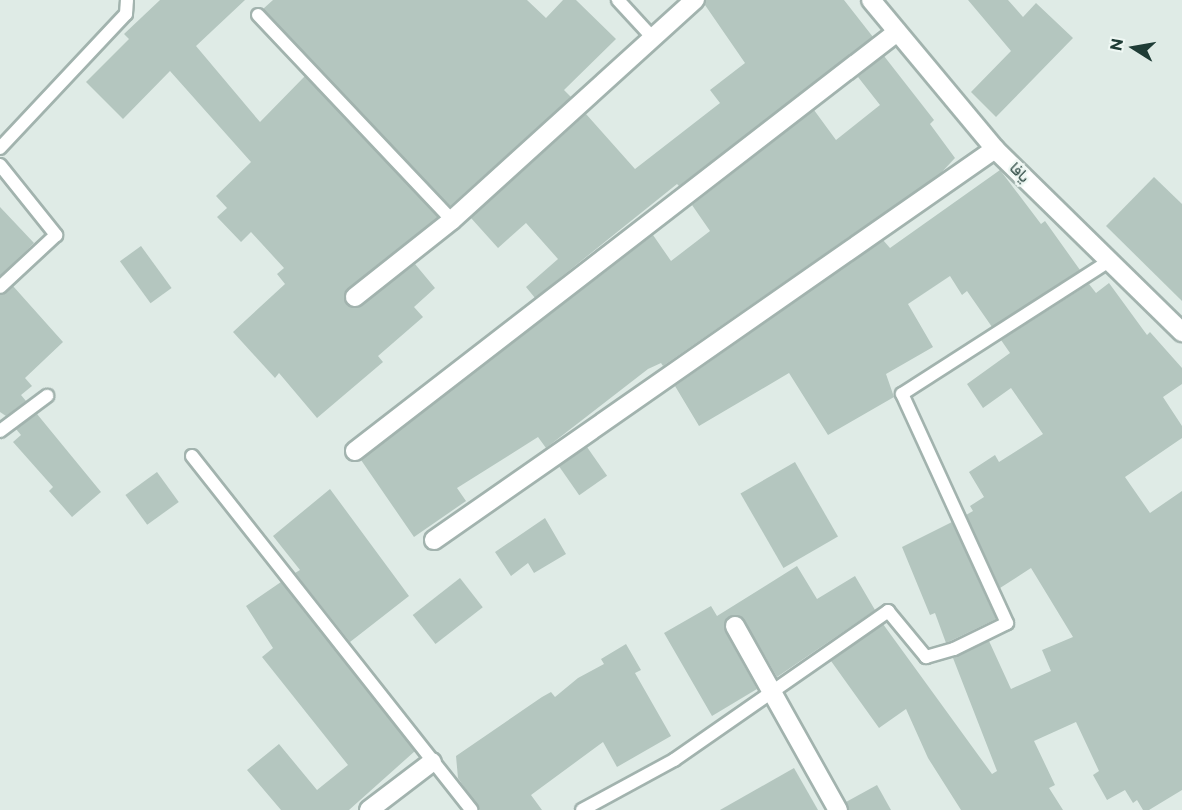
<!DOCTYPE html>
<html>
<head>
<meta charset="utf-8">
<style>
	body { margin:0 }
	#map { position:relative; width:1182px; height:810px; overflow:hidden; background:#dfebe6; font-family:Commissioner,Vazirmatn,sans-serif }
	div>[style] { position:absolute }
	.building>* { inset:0; background:#b4c6bf; transform-origin:0 0 }
	.roads { filter:drop-shadow(2px 0 #a2b3ae) drop-shadow(-2px 0 #a2b3ae) drop-shadow(0 2px #a2b3ae) drop-shadow(0 -2px #a2b3ae) }
	.service>* { height:12px; margin:-6px; padding:0 6px; transform-origin:6px; border-radius:6px; background:#fff }
	.minor>* { height:18px; margin:-9px; padding:0 9px; transform-origin:9px; border-radius:9px; background:#fff }
	span { translate:-50% -50%; white-space:nowrap; text-align:center; line-height:1.15; -webkit-text-stroke:5px #eff8f4; paint-order:stroke }
	.street-label { font-size:16px; color:#1f3c36 }
	.north { position:absolute; left:1104px; top:18px; width:60px; height:60px; -webkit-text-stroke:4px #eff8f4; paint-order:stroke; rotate:281deg; font-size:16px; font-weight:700; line-height:24px; text-align:center; color:#1f3c36 }
	.north::after { content:''; display:block; margin:auto; width:21px; height:27px; background:#1f3c36; clip-path:polygon(50% 0,100% 100%,50% 72%,0 100%) }
</style>
</head>
<body>
<div id="map">
	<div class="building">
		<i style="clip-path:polygon(160px 0,245px 0,196px 46px,260px 122px,305px 76px,438px 217px,345px 292px,347px 304px,357px 308px,415px 264px,435px 288px,414px 307px,423px 317px,378px 356px,383px 362px,317px 418px,279px 373px,275px 378px,233px 332px,285px 284px,277px 274px,284px 268px,251px 232px,241px 242px,217px 217px,227px 208px,216px 196px,251px 162px,170px 71px,123px 119px,86px 82px,129px 39px,124px 34px)"></i>
		<i style="clip-path:polygon(273px 0,527px 0,546px 18px,563px 0,576px 0,616px 39px,564px 90px,571px 97px,450px 206px,263px 9px)"></i>
		<i style="clip-path:polygon(706px 0,844px 0,873px 37px,679px 186px,677px 184px,535px 298px,526px 287px,558px 259px,526px 223px,498px 248px,471px 218px,586px 114px,635px 169px,720px 103px,710px 90px,745px 63px,705px 5px)"></i>
		<i style="clip-path:polygon(968px 0,1008px 0,1023px 17px,1036px 3px,1073px 38px,996px 117px,971px 92px,1011px 51px)"></i>
		<i style="clip-path:polygon(884px 56px,934px 120px,930px 124px,955px 158px,940px 174px,663px 366px,661px 363px,648px 369px,546px 448px,538px 437px,457px 488px,466px 501px,414px 537px,361px 460px,653px 235px,671px 261px,710px 231px,692px 205px,814px 110px,836px 140px,880px 105px,858px 77px)"></i>
		<i style="clip-path:polygon(1000px 170px,1041px 224px,1045px 221px,1080px 270px,992px 327px,967px 291px,962px 295px,950px 276px,908px 304px,933px 347px,886px 374px,894px 397px,828px 435px,789px 373px,699px 426px,675px 386px,883px 240px,890px 248px)"></i>
		<i style="clip-path:polygon(1154px 177px,1182px 204px,1182px 301px,1106px 226px)"></i>
		<i style="clip-path:polygon(0 207px,34px 243px,0 276px)"></i>
		<i style="left:141px;top:246px;width:52px;height:26px;rotate:54deg"></i>
		<i style="clip-path:polygon(1109px 283px,1147px 335px,1150px 332px,1182px 368px,1182px 384px,1163px 397px,1182px 426px,1182px 438px,1125px 477px,1150px 513px,1182px 491px,1182px 790px,1149px 810px,1143px 810px,1137px 800px,1133px 803px,1125px 790px,1107px 800px,1093px 775px,1099px 771px,1076px 722px,1034px 741px,1055px 785px,1049px 788px,1063px 810px,961px 810px,928px 758px,906px 709px,879px 728px,831px 661px,883px 624px,992px 774px,997px 771px,953px 658px,989px 641px,1011px 689px,1051px 671px,1042px 650px,1073px 637px,1031px 568px,1000px 588px,966px 515px,973px 511px,970px 506px,984px 497px,969px 472px,995px 455px,999px 462px,1043px 434px,1011px 388px,983px 408px,967px 384px,1010px 353px,1001px 340px,1089px 284px,1096px 293px)"></i>
		<i style="clip-path:polygon(13px 286px,63px 342px,25px 378px,32px 386px,21px 395px,26px 401px,6px 416px,0 412px,0 295px)"></i>
		<i style="clip-path:polygon(37px 414px,101px 492px,72px 517px,49px 491px,53px 487px,13px 442px,21px 435px,16px 429px)"></i>
		<i style="left:587px;top:447px;width:35px;height:34px;rotate:55deg"></i>
		<i style="left:795px;top:462px;width:86px;height:63px;rotate:60deg"></i>
		<i style="left:157px;top:472px;width:37px;height:39px;rotate:54deg"></i>
		<i style="clip-path:polygon(330px 489px,409px 596px,350px 642px,295px 573px,300px 570px,273px 536px)"></i>
		<i style="clip-path:polygon(545px 518px,566px 554px,534px 573px,528px 563px,511px 576px,495px 552px)"></i>
		<i style="clip-path:polygon(952px 522px,996px 619px,946px 643px,935px 613px,930px 615px,902px 547px)"></i>
		<i style="clip-path:polygon(797px 566px,817px 599px,855px 576px,875px 610px,777px 677px,744px 620px,736px 615px,729px 617px,725px 631px,757px 689px,712px 716px,664px 633px,711px 606px,717px 616px)"></i>
		<i style="left:460px;top:578px;width:37px;height:60px;rotate:52deg"></i>
		<i style="clip-path:polygon(281px 582px,415px 751px,349px 810px,281px 810px,247px 770px,279px 744px,317px 790px,348px 765px,262px 657px,273px 648px,246px 606px)"></i>
		<i style="clip-path:polygon(626px 644px,641px 670px,635px 673px,671px 736px,617px 767px,603px 742px,531px 795px,542px 810px,480px 810px,458px 778px,456px 756px,542px 697px,551px 692px,555px 697px,578px 678px,604px 664px,601px 659px)"></i>
		<i style="clip-path:polygon(794px 768px,818px 810px,720px 810px)"></i>
		<i style="clip-path:polygon(877px 785px,891px 810px,849px 810px,846px 802px)"></i>
	</div>
	<div class="roads">
		<div class="service">
			<i style="left:618px;top:0;width:50px;rotate:47.4deg"></i>
			<i style="left:258px;top:15px;width:282px;rotate:46.6deg"></i>
			<i style="left:0;top:148px;width:184px;rotate:-46.8deg"></i>
			<i style="left:126px;top:14px;width:14px;rotate:-86deg"></i>
			<i style="left:0;top:165px;width:90px;rotate:51.3deg"></i>
			<i style="left:56px;top:235px;width:76px;rotate:137.1deg"></i>
			<i style="left:0;top:431px;width:59px;rotate:-36.7deg"></i>
			<i style="left:192px;top:456px;width:451px;rotate:51.7deg"></i>
			<i style="left:582px;top:810px;width:105px;rotate:-28.5deg"></i>
			<i style="left:674px;top:760px;width:261px;rotate:-34.8deg"></i>
			<i style="left:888px;top:611px;width:60px;rotate:50.4deg"></i>
			<i style="left:926px;top:657px;width:29px;rotate:-16deg"></i>
			<i style="left:954px;top:649px;width:59px;rotate:-26.1deg"></i>
			<i style="left:1007px;top:623px;width:252px;rotate:-114.6deg"></i>
			<i style="left:902px;top:394px;width:248px;rotate:-32.7deg"></i>
		</div>
		<div class="minor">
			<i style="left:871px;top:0;width:194px;rotate:50.2deg"></i>
			<i style="left:995px;top:149px;width:262px;rotate:44.4deg"></i>
			<i style="left:355px;top:297px;width:124px;rotate:-38.4deg"></i>
			<i style="left:452px;top:220px;width:328px;rotate:-42.2deg"></i>
			<i style="left:355px;top:451px;width:685px;rotate:-37.71deg"></i>
			<i style="left:434px;top:540px;width:684px;rotate:-34.88deg"></i>
			<i style="left:735px;top:626px;width:211px;rotate:60.8deg"></i>
			<i style="left:369px;top:810px;width:79px;rotate:-37.3deg"></i>
		</div>
	</div>
	<div class="street-label">
		<span style="left:1020px;top:172px;rotate:44deg">يافا</span>
	</div>
	<div class="north">N</div>
</div>
</body>
</html>
